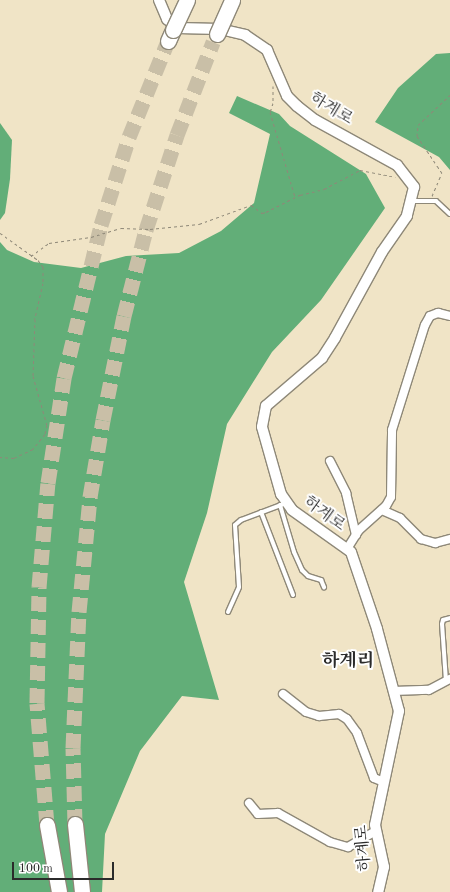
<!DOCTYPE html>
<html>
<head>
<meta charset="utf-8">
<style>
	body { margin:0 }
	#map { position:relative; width:450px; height:892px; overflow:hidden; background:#f0e4c6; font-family:"Old Standard TT","Noto Serif KR",serif }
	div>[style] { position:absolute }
	.forest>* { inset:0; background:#62ae78 }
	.motorway-tunnel>* { height:15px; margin-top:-7.5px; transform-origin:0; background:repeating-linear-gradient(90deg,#c9bfa7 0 15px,transparent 0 23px) }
	.path>* { height:1px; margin-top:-0.5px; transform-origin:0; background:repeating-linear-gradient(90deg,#8e8878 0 3px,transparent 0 6px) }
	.roads { filter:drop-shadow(1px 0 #8e8878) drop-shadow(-1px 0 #8e8878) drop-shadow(0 1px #8e8878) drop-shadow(0 -1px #8e8878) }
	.service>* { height:4px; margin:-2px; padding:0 2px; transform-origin:2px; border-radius:2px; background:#fff }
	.minor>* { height:8px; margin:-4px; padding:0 4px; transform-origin:4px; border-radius:4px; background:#fff }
	.tertiary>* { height:10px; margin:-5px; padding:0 5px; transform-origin:5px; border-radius:5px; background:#fff }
	.motorway>* { height:15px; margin:-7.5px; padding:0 7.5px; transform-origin:7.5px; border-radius:7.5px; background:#fff }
	.bridges { filter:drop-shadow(1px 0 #8e8878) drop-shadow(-1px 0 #8e8878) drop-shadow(0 1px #8e8878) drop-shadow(0 -1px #8e8878) }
	.motorway-bridge>* { height:15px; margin:-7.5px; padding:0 7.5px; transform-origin:7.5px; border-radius:7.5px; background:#fff }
	span { translate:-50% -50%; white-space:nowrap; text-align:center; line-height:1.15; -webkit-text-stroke:4px #fff; paint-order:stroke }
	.street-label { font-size:16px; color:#2b2b2b }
	.quarter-label { font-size:18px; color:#2b2b2b; font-weight:700 }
	.scale { position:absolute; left:12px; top:862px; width:102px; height:18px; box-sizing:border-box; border:2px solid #2b2b2b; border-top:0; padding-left:5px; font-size:12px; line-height:14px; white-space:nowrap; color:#2b2b2b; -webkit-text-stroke:3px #fff; paint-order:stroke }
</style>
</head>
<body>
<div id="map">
	<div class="forest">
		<i style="clip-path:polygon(450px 53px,450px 170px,439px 157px,375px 122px,398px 88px,436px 54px)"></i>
		<i style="clip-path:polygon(237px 96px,279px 114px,290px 126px,366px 174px,385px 208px,321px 300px,272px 352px,227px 424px,207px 513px,184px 582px,219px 700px,182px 696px,140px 751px,105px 834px,102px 892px,0 892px,0 242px,7px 250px,34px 262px,81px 268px,126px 256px,179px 253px,221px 231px,254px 203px,270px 134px,229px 113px)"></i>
		<i style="clip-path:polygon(0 123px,12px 140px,10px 179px,5px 213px,0 220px)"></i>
	</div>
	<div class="motorway-tunnel">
		<i style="left:75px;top:824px;width:76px;rotate:-91.5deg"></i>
		<i style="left:73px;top:748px;width:136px;rotate:-87.5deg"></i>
		<i style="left:79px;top:612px;width:116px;rotate:-84.5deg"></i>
		<i style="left:90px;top:497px;width:78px;rotate:-80.4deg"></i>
		<i style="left:103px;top:420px;width:106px;rotate:-78.6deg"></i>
		<i style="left:124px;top:316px;width:89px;rotate:-75.7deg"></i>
		<i style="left:146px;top:230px;width:100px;rotate:-71.9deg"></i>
		<i style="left:177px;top:135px;width:100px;rotate:-68.8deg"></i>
		<i style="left:47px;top:825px;width:122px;rotate:-94.7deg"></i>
		<i style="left:37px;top:703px;width:116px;rotate:-89deg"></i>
		<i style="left:39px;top:587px;width:104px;rotate:-85.1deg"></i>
		<i style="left:48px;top:483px;width:106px;rotate:-81.3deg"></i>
		<i style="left:64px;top:378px;width:157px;rotate:-76.4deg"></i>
		<i style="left:101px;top:225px;width:92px;rotate:-72.3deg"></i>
		<i style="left:129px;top:137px;width:104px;rotate:-67.9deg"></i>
	</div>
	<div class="path">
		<i style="left:273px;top:86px;width:17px;rotate:90deg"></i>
		<i style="left:273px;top:103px;width:9px;rotate:108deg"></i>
		<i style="left:270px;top:112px;width:89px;rotate:73.6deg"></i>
		<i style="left:432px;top:196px;width:25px;rotate:-67deg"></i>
		<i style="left:442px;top:173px;width:45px;rotate:-124deg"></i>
		<i style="left:417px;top:136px;width:11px;rotate:-85deg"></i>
		<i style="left:418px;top:125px;width:44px;rotate:-43.2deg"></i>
		<i style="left:0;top:233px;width:47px;rotate:35.4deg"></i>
		<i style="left:38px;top:260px;width:9px;rotate:54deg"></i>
		<i style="left:43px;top:267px;width:16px;rotate:90deg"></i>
		<i style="left:43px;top:283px;width:37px;rotate:103deg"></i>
		<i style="left:35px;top:319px;width:57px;rotate:92deg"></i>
		<i style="left:33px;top:376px;width:51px;rotate:74.1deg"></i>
		<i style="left:47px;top:425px;width:9px;rotate:103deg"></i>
		<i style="left:45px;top:434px;width:19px;rotate:129deg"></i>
		<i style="left:33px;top:449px;width:21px;rotate:155deg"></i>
		<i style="left:14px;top:458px;width:14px;rotate:-176deg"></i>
		<i style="left:31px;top:256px;width:22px;rotate:-36deg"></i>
		<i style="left:49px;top:243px;width:42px;rotate:-8.1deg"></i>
		<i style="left:91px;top:237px;width:31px;rotate:-17deg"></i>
		<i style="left:121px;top:228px;width:29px;rotate:2deg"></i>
		<i style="left:150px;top:229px;width:49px;rotate:-5.8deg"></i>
		<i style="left:199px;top:224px;width:55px;rotate:-20.1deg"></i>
		<i style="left:251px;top:205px;width:14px;rotate:36deg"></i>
		<i style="left:262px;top:213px;width:4px;rotate:-14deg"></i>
		<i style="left:266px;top:212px;width:38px;rotate:-27deg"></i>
		<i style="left:300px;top:195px;width:25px;rotate:-14deg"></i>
		<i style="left:324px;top:189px;width:41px;rotate:-27.8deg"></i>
		<i style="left:360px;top:170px;width:36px;rotate:11deg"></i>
	</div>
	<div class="roads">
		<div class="service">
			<i style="left:412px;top:201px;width:24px"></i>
			<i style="left:436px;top:201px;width:19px;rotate:43deg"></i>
			<i style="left:280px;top:505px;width:49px;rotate:73.4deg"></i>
			<i style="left:294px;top:552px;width:20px;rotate:66deg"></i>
			<i style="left:302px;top:570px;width:8px;rotate:45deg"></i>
			<i style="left:308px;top:576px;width:14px;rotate:17deg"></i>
			<i style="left:321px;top:580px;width:8px;rotate:67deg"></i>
			<i style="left:261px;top:512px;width:89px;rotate:68.9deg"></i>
			<i style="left:228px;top:612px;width:27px;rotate:-66deg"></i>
			<i style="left:239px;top:587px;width:62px;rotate:-93.7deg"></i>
			<i style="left:235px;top:525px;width:8px;rotate:-40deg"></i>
			<i style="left:241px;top:520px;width:48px;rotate:-20.7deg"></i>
			<i style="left:446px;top:681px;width:57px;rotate:-94deg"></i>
			<i style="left:442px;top:624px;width:4px;rotate:-76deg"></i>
			<i style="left:443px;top:620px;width:7px;rotate:-16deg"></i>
		</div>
		<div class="minor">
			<i style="left:330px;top:461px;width:36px;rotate:63deg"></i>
			<i style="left:346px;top:493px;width:43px;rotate:76.6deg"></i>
			<i style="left:382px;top:510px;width:20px;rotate:24deg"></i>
			<i style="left:400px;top:518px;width:30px;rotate:45deg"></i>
			<i style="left:421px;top:539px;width:15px;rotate:16deg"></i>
			<i style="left:435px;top:543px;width:16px;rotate:-15deg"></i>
			<i style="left:347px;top:549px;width:22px;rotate:-58deg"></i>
			<i style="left:359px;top:530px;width:36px;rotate:-42deg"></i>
			<i style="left:386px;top:506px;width:10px;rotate:-61deg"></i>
			<i style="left:391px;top:497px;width:67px;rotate:-89.1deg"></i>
			<i style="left:392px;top:430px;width:110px;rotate:-72.6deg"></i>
			<i style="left:425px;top:325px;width:10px;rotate:-61deg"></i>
			<i style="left:430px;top:316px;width:9px;rotate:-21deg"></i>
			<i style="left:438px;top:313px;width:12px;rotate:14deg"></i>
			<i style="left:393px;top:691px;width:36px;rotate:-2deg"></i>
			<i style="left:429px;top:690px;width:24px;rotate:-28deg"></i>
			<i style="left:283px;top:694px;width:29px;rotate:38deg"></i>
			<i style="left:306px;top:712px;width:14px;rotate:17deg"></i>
			<i style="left:319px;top:716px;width:20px;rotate:-6deg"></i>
			<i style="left:339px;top:714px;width:9px;rotate:32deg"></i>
			<i style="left:347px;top:719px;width:17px;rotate:54deg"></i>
			<i style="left:357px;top:733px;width:48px;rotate:69.3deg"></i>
			<i style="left:374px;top:778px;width:11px;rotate:22deg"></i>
			<i style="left:249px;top:803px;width:14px;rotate:51deg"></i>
			<i style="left:258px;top:814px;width:20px;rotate:-3deg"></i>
			<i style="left:278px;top:813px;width:60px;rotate:29.1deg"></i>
			<i style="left:330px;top:842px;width:19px;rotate:16deg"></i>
			<i style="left:348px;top:847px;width:32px;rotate:-30deg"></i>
		</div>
		<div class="tertiary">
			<i style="left:159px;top:0;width:21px;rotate:67deg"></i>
			<i style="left:167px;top:19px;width:14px;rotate:39deg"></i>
			<i style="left:178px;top:28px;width:42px;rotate:1.4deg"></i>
			<i style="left:220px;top:29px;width:26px;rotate:13deg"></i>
			<i style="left:245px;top:35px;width:27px;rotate:34deg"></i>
			<i style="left:267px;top:50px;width:50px;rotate:66.5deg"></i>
			<i style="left:287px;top:96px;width:14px;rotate:45deg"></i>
			<i style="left:297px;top:106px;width:23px;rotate:38deg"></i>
			<i style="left:315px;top:120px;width:94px;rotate:28.8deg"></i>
			<i style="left:397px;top:165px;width:28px;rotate:52deg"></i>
			<i style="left:414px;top:187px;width:30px;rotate:104deg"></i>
			<i style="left:407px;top:216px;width:44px;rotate:124.8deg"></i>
			<i style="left:382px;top:252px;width:98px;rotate:118.7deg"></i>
			<i style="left:335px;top:338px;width:24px;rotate:123deg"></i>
			<i style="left:322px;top:358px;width:74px;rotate:139.4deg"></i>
			<i style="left:266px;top:406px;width:21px;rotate:101deg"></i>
			<i style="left:262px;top:427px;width:70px;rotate:74.2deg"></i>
			<i style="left:281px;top:494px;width:19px;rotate:55deg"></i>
			<i style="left:292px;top:510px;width:72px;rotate:35.4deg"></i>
			<i style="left:351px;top:552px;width:81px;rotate:71.3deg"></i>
			<i style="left:377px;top:629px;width:85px;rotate:75deg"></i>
			<i style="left:399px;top:711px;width:116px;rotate:101.9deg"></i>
			<i style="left:375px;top:825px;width:43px;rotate:77.9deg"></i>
			<i style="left:384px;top:867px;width:26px;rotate:103deg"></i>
		</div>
		<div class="motorway">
			<i style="left:168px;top:41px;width:12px;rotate:-66deg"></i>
			<i style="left:75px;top:824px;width:68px;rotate:84.1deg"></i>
			<i style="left:47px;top:825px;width:68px;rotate:79.8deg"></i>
		</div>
	</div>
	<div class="bridges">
		<div class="motorway-bridge">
			<i style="left:173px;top:30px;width:33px;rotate:-65deg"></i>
			<i style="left:217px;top:34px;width:37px;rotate:-66deg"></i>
		</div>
	</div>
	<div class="street-label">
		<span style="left:331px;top:109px;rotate:31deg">하계로</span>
		<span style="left:324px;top:514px;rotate:36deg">하계로</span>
		<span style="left:364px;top:848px;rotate:-95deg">하계로</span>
	</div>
	<div class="quarter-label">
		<span style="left:348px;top:661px">하계리</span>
	</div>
	<div class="scale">100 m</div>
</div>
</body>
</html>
